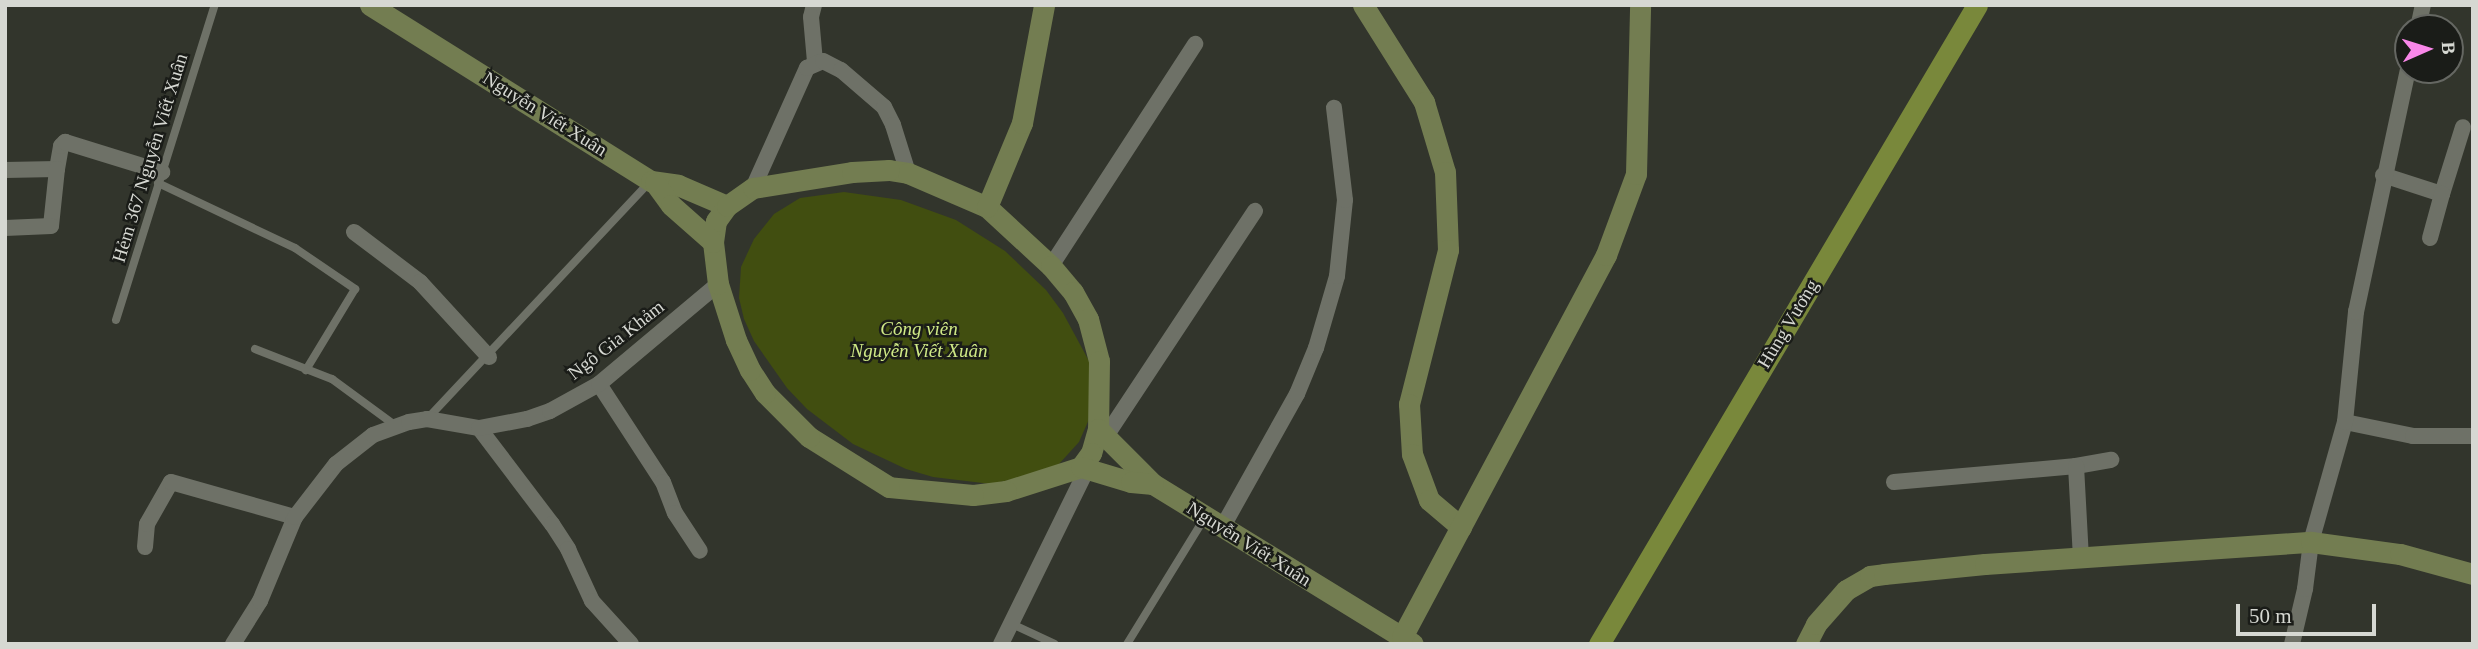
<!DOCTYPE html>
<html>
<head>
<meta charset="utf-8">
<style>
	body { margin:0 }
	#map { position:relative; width:2478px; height:649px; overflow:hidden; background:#32352c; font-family:"Times New Roman",serif }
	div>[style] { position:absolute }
	.green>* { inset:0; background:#414e10 }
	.lane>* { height:8px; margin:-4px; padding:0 4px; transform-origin:4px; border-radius:4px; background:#6e7167 }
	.street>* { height:16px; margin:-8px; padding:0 8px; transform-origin:8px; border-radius:8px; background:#6e7167 }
	.secondary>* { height:21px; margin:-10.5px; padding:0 10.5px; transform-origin:10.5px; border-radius:10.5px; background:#737d51 }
	.primary>* { height:21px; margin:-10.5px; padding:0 10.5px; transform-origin:10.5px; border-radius:10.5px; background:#79883b }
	span { translate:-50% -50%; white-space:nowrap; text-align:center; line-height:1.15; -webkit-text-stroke:5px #1a1c18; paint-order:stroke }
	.street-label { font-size:19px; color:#d6d8d2 }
	.park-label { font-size:19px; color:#cfe986; font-style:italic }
	.frame { position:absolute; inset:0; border:7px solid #d6d8d2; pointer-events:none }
	.north { position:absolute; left:2394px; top:14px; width:70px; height:70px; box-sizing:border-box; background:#1a1c18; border:2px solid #656762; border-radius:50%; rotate:87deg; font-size:19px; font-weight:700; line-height:28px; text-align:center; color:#d6d8d2 }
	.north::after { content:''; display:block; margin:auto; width:24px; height:32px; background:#f987e9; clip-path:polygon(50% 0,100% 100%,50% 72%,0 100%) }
	.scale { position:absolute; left:2236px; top:604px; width:140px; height:32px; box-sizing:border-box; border:4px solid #d6d8d2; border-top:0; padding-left:9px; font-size:21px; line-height:24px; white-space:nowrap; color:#d6d8d2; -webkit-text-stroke:5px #1a1c18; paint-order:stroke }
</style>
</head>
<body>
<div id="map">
	<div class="green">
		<i style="clip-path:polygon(844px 192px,901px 200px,956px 220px,1005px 251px,1046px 290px,1063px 313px,1089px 361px,1090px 417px,1079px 442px,1059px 464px,1047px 472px,991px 484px,933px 477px,906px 469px,853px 444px,807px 409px,787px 388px,754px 341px,744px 319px,739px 298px,741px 267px,754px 239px,774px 214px,800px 198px)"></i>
	</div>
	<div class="lane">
		<i style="left:158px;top:183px;width:152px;rotate:25.4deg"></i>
		<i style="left:295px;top:248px;width:73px;rotate:34.3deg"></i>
		<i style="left:355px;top:289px;width:95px;rotate:121.2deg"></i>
		<i style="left:116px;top:320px;width:330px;rotate:-72.6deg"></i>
		<i style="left:255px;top:349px;width:83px;rotate:21.3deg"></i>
		<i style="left:332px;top:379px;width:79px;rotate:36.3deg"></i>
		<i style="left:428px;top:418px;width:323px;rotate:-46.8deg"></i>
		<i style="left:1012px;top:624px;width:47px;rotate:24.9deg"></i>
		<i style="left:1127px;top:644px;width:149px;rotate:-58.4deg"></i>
	</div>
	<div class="street">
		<i style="left:814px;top:5px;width:12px;rotate:104deg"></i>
		<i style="left:811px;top:17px;width:45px;rotate:84.9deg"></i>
		<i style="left:2418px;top:28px;width:24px;rotate:-78deg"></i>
		<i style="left:57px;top:169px;width:23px;rotate:-80deg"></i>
		<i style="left:61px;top:146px;width:6px;rotate:-45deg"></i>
		<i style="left:65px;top:142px;width:102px;rotate:17.2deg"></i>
		<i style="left:5px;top:170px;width:52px;rotate:-1.1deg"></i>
		<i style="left:57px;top:169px;width:57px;rotate:96deg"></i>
		<i style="left:51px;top:226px;width:46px;rotate:177.5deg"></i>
		<i style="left:2383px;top:175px;width:62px;rotate:17.9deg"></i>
		<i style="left:2442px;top:194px;width:70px;rotate:-72.6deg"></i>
		<i style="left:753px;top:188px;width:132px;rotate:-65.8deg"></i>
		<i style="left:807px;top:68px;width:17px;rotate:-24deg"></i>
		<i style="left:823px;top:61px;width:20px;rotate:27deg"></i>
		<i style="left:841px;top:70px;width:57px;rotate:40.7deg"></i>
		<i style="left:884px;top:107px;width:20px;rotate:63deg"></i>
		<i style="left:893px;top:125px;width:50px;rotate:72.6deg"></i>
		<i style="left:354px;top:232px;width:83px;rotate:37.1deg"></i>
		<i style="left:420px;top:282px;width:102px;rotate:47.4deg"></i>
		<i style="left:2430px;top:238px;width:46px;rotate:-74.7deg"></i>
		<i style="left:1051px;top:266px;width:265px;rotate:-57deg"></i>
		<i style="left:599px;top:384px;width:117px;rotate:56.9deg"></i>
		<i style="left:663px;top:482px;width:33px;rotate:69deg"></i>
		<i style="left:675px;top:513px;width:45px;rotate:56.7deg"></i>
		<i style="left:2345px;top:422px;width:69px;rotate:11.6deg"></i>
		<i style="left:2413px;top:436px;width:60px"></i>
		<i style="left:479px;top:428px;width:121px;rotate:52.8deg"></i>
		<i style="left:552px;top:524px;width:30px;rotate:57deg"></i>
		<i style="left:568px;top:549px;width:57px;rotate:65.2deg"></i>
		<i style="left:592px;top:601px;width:58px;rotate:47.8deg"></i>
		<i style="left:1106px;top:436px;width:270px;rotate:-56.5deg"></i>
		<i style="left:2076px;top:466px;width:36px;rotate:-10deg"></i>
		<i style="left:1894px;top:482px;width:183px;rotate:-5deg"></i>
		<i style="left:2076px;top:466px;width:91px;rotate:86.9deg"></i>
		<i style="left:1222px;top:528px;width:154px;rotate:-60.8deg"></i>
		<i style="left:1297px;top:394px;width:50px;rotate:-67.6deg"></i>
		<i style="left:1316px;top:348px;width:75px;rotate:-73.7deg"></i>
		<i style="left:1337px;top:276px;width:76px;rotate:-84deg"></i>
		<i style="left:1345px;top:200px;width:93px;rotate:-96.8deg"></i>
		<i style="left:145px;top:547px;width:23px;rotate:-85deg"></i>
		<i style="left:147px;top:524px;width:48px;rotate:-60.3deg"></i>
		<i style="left:171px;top:482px;width:129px;rotate:15.8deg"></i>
		<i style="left:233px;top:644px;width:51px;rotate:-57.9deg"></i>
		<i style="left:260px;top:601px;width:91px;rotate:-67.4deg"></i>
		<i style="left:295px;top:517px;width:67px;rotate:-52.3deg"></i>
		<i style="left:336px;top:464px;width:47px;rotate:-38.1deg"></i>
		<i style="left:373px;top:435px;width:38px;rotate:-20deg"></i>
		<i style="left:409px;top:422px;width:18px;rotate:-9deg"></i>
		<i style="left:427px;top:419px;width:53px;rotate:9.8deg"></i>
		<i style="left:479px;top:428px;width:49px;rotate:-10.6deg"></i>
		<i style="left:527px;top:419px;width:24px;rotate:-19deg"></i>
		<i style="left:550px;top:411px;width:56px;rotate:-28.9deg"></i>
		<i style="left:599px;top:384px;width:155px;rotate:-40deg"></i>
		<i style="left:1001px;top:644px;width:195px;rotate:-63.8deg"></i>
		<i style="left:2292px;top:644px;width:57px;rotate:-76.7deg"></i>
		<i style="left:2305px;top:589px;width:47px;rotate:-82.7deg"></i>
		<i style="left:2311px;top:542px;width:125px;rotate:-74.2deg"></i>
		<i style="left:2345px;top:422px;width:111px;rotate:-84.3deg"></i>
		<i style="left:2356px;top:312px;width:249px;rotate:-77.9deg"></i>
	</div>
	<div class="secondary">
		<i style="left:370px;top:5px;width:332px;rotate:32.1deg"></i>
		<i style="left:651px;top:181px;width:27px;rotate:8deg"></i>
		<i style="left:678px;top:185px;width:53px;rotate:23.2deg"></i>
		<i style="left:1363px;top:5px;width:115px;rotate:57.8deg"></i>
		<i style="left:1424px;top:102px;width:73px;rotate:73.3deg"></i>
		<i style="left:1445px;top:172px;width:78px;rotate:87.8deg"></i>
		<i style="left:1448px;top:250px;width:159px;rotate:104.2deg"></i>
		<i style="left:1409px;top:404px;width:50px;rotate:86.6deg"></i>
		<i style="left:1412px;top:454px;width:49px;rotate:69.7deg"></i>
		<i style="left:1429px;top:500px;width:42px;rotate:40.2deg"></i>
		<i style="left:889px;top:170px;width:19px;rotate:9deg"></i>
		<i style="left:908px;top:173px;width:86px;rotate:23.3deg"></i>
		<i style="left:987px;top:207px;width:87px;rotate:42.7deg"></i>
		<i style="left:1051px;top:266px;width:34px;rotate:50deg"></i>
		<i style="left:1073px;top:292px;width:31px;rotate:61deg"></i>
		<i style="left:1088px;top:319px;width:43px;rotate:75.3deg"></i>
		<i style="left:1099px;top:361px;width:68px;rotate:90.8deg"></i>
		<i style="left:1098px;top:429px;width:25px;rotate:106deg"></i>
		<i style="left:1091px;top:453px;width:17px;rotate:126deg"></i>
		<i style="left:1081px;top:467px;width:79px;rotate:162.3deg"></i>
		<i style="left:1006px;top:491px;width:33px;rotate:173deg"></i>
		<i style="left:973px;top:495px;width:84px;rotate:-174.6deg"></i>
		<i style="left:889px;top:487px;width:94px;rotate:-148deg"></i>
		<i style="left:809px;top:437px;width:62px;rotate:-135deg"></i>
		<i style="left:765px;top:393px;width:27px;rotate:-123deg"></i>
		<i style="left:750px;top:370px;width:33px;rotate:-115deg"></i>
		<i style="left:736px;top:340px;width:59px;rotate:-107.8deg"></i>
		<i style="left:718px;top:284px;width:42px;rotate:-96.8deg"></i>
		<i style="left:713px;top:242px;width:21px;rotate:-82deg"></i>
		<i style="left:716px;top:221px;width:19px;rotate:-54deg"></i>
		<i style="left:727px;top:206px;width:32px;rotate:-35deg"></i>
		<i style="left:753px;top:188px;width:100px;rotate:-9.2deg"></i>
		<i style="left:852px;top:172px;width:37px;rotate:-3deg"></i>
		<i style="left:655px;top:183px;width:27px;rotate:54deg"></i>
		<i style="left:671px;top:205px;width:56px;rotate:41.4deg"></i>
		<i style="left:987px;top:207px;width:91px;rotate:-67.4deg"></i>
		<i style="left:1022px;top:123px;width:120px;rotate:-79.4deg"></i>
		<i style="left:1098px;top:429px;width:78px;rotate:45deg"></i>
		<i style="left:1153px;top:484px;width:305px;rotate:31.6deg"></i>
		<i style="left:1081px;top:467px;width:52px;rotate:16.7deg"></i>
		<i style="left:1131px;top:482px;width:22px;rotate:5deg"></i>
		<i style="left:1402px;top:637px;width:433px;rotate:-61.9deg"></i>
		<i style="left:1606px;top:255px;width:86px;rotate:-69.7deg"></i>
		<i style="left:1636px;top:174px;width:169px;rotate:-88.6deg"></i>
		<i style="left:1806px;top:644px;width:22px;rotate:-63deg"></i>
		<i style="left:1816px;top:624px;width:45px;rotate:-48.6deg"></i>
		<i style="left:1846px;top:590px;width:28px;rotate:-30deg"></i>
		<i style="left:1870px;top:576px;width:14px;rotate:-8deg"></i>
		<i style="left:1884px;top:574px;width:101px;rotate:-5.7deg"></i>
		<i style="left:1985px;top:564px;width:327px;rotate:-3.9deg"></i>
		<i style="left:2311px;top:542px;width:90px;rotate:7.7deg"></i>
		<i style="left:2400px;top:554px;width:76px;rotate:15.3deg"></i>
	</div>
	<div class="primary">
		<i style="left:1599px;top:644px;width:742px;rotate:-59.39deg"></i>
	</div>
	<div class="street-label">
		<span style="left:545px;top:114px;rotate:32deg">Nguyễn Viết Xuân</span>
		<span style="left:150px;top:158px;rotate:-73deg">Hẻm 367 Nguyễn Viết Xuân</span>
		<span style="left:1788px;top:324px;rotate:-59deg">Hùng Vương</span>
		<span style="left:616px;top:340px;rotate:-38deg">Ngô Gia Khảm</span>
		<span style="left:1249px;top:544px;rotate:32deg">Nguyễn Viết Xuân</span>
	</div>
	<div class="park-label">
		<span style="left:919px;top:340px">Công viên<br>Nguyễn Viết Xuân</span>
	</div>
	<div class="frame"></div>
	<div class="north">B</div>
	<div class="scale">50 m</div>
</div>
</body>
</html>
